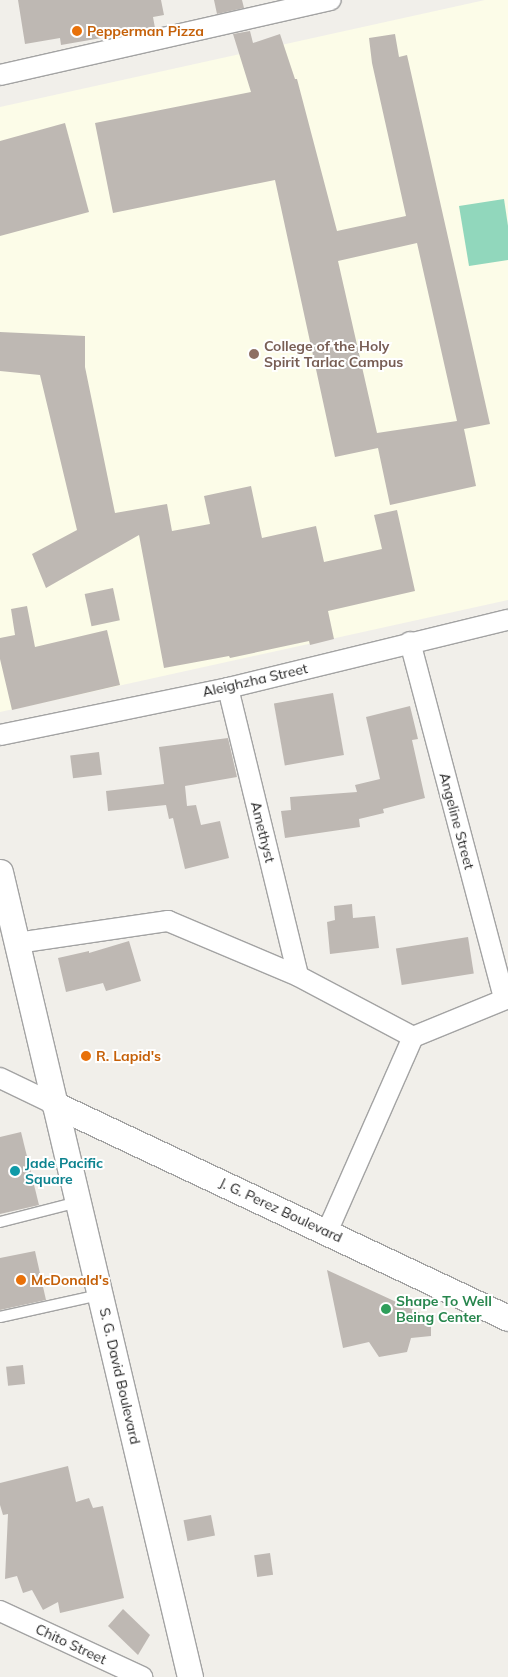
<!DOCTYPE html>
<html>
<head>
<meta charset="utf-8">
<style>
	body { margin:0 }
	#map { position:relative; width:508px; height:1677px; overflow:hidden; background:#f1efea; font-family:Mulish,sans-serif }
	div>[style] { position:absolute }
	.education>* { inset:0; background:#fcfce8 }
	.pitch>* { inset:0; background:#91d7bc }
	.building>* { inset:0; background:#beb8b3; transform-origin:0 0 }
	.roads { filter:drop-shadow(1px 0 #a3a3a3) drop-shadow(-1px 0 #a3a3a3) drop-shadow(0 1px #a3a3a3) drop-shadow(0 -1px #a3a3a3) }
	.service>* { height:10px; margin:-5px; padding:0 5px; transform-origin:5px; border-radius:5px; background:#fff }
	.minor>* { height:20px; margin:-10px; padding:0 10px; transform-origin:10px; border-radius:10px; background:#fff }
	.tertiary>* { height:25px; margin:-12.5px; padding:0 12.5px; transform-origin:12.5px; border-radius:12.5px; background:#fff }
	.dots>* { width:14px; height:14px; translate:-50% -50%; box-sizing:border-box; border:2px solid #fff; border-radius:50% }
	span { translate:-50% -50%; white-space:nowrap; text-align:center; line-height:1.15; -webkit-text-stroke:4px #fff; paint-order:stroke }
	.food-label { font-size:14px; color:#c56008; font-weight:700 }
	.left { translate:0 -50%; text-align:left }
	.education-label { font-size:14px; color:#785e54; font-weight:700 }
	.street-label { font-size:14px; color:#222 }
	.culture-label { font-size:14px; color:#0d838f; font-weight:700 }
	.leisure-label { font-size:14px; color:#27864d; font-weight:700 }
</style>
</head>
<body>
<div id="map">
	<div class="education">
		<i style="clip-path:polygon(485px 0,508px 0,508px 600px,0 712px,0 107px)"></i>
	</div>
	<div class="pitch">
		<i style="clip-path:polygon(504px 199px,508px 226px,508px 260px,469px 266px,459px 206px)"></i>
	</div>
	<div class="building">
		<i style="clip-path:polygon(18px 0,161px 0,164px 15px,153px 17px,155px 28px,136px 32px,61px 45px,60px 38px,25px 44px)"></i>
		<i style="clip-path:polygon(214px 0,242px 0,244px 8px,217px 14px)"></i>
		<i style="clip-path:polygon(evenodd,250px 31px,253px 43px,280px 34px,295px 79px,297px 79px,337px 231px,406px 216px,372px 63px,369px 38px,395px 34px,399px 57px,407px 55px,490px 424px,464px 429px,476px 486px,390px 505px,378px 448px,335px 457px,275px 180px,113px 213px,95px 123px,251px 92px,233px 34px,250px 31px,417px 243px,457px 421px,377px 433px,338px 261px,417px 243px)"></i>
		<i style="clip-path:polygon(65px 123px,89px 212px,0 236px,0 141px)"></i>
		<i style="clip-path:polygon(0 332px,85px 336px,85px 367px,115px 513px,167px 504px,172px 531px,210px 524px,204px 496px,251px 486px,262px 538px,316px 526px,324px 562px,382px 549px,374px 515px,397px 510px,415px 591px,328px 611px,334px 639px,310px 645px,309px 641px,230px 658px,229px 656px,164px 668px,139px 535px,46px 588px,32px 554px,77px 530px,40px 375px,0 371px)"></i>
		<i style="left:113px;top:588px;width:33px;height:29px;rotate:78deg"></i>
		<i style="clip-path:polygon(27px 606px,35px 647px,107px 630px,120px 685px,12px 710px,0 659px,0 638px,15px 635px,11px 609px)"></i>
		<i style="left:333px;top:693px;width:63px;height:60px;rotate:80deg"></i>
		<i style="clip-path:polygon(410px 706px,418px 739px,412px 740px,425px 798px,383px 809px,384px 813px,359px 819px,360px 827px,285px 838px,281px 811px,291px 810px,290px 797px,357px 792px,355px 785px,380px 779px,366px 717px)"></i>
		<i style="clip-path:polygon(228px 738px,237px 777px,185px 786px,187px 806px,196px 805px,201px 825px,220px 821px,229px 858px,185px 869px,173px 818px,169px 819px,166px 805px,108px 811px,106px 791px,164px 784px,159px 747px)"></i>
		<i style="left:99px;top:752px;width:23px;height:29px;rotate:83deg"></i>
		<i style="clip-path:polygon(352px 904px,353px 918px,375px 916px,379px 948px,330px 954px,327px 922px,335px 920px,334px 906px)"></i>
		<i style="left:468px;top:937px;width:37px;height:73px;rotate:81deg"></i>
		<i style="clip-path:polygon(129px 941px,141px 981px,106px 991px,103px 983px,66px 992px,58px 958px,89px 951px,89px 953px)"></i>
		<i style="clip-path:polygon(21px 1132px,39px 1205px,0 1214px,0 1137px)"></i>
		<i style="clip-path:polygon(35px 1251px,46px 1300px,0 1310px,0 1258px)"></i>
		<i style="clip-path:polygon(327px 1270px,431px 1318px,431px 1336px,411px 1338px,407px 1352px,379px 1357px,369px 1342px,343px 1348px)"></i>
		<i style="left:23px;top:1365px;width:19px;height:17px;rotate:84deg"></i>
		<i style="clip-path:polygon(68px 1466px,76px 1502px,89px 1498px,93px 1508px,103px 1506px,124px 1598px,60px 1613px,58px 1602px,43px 1610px,32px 1590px,23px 1593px,17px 1576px,5px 1579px,8px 1514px,3px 1515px,0 1505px,0 1483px)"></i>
		<i style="left:211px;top:1515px;width:21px;height:28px;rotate:79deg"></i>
		<i style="left:270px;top:1553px;width:22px;height:16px;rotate:82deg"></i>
		<i style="clip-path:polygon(123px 1609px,150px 1635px,138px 1655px,108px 1626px)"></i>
	</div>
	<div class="roads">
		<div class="service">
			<i style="left:0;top:1222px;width:81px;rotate:-14.4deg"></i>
			<i style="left:0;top:1317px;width:101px;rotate:-12.5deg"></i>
		</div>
		<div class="minor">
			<i style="left:0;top:75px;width:339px;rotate:-12.8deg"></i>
			<i style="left:410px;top:642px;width:369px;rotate:75.2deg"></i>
			<i style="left:228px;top:688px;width:296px;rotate:76.3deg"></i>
			<i style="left:0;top:735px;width:233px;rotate:-11.6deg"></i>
			<i style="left:228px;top:688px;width:288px;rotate:-13.7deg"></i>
			<i style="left:17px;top:943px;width:153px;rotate:-8.3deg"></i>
			<i style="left:168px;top:921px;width:141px;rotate:22.9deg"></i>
			<i style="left:298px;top:976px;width:130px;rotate:27.9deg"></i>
			<i style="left:413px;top:1037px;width:103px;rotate:-22.3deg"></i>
			<i style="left:0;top:1078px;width:60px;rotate:25.7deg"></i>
			<i style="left:327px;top:1232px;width:213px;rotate:-66.2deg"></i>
			<i style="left:0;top:1611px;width:157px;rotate:24.9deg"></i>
		</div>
		<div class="tertiary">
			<i style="left:0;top:872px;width:827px;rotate:76.72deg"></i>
			<i style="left:54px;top:1104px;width:502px;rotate:25.24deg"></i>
		</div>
	</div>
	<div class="dots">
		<i style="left:77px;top:31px;background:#e8710a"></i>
		<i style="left:254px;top:354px;background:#8d6e63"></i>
		<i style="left:86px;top:1056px;background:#e8710a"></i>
		<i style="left:15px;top:1171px;background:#0f9aa8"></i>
		<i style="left:21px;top:1280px;background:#e8710a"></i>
		<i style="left:386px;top:1309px;background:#2e9e5b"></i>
	</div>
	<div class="food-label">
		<span class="left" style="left:87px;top:31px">Pepperman Pizza</span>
		<span class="left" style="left:96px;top:1056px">R. Lapid's</span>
		<span class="left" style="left:31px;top:1280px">McDonald's</span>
	</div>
	<div class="education-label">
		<span class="left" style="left:264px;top:354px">College of the Holy<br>Spirit Tarlac Campus</span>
	</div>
	<div class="street-label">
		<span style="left:255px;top:680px;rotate:-13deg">Aleighzha Street</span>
		<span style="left:457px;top:821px;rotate:75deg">Angeline Street</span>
		<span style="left:263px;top:832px;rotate:76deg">Amethyst</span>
		<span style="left:281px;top:1210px;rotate:25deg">J. G. Perez Boulevard</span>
		<span style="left:120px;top:1376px;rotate:77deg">S. G. David Boulevard</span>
		<span style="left:71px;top:1644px;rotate:25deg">Chito Street</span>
	</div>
	<div class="culture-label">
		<span class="left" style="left:25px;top:1171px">Jade Pacific<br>Square</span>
	</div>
	<div class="leisure-label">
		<span class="left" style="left:396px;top:1309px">Shape To Well<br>Being Center</span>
	</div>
</div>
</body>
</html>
